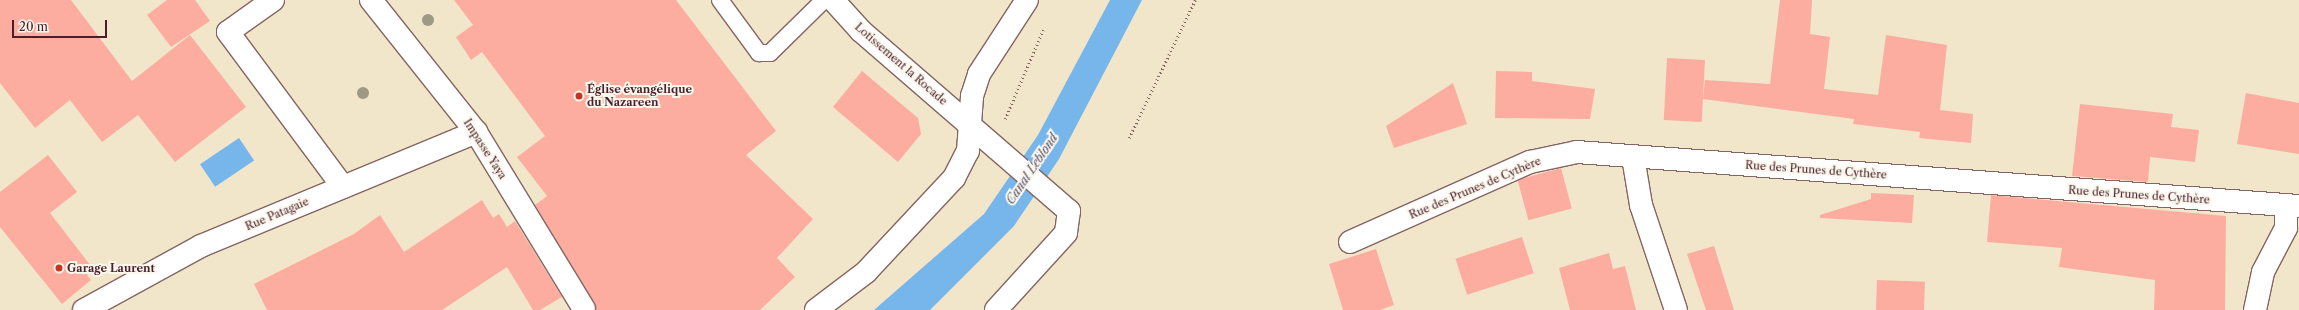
<!DOCTYPE html>
<html>
<head>
<meta charset="utf-8">
<style>
	body { margin:0 }
	#map { position:relative; width:2299px; height:310px; overflow:hidden; background:#f1e6ca; font-family:"Libre Caslon Text",serif }
	div>[style] { position:absolute }
	.water>* { inset:0; background:#77b6eb; transform-origin:0 0 }
	.building>* { inset:0; background:#fcad9f; transform-origin:0 0 }
	.path>* { height:2.5px; margin-top:-1.25px; transform-origin:0; background:repeating-linear-gradient(90deg,#846563 0 1px,transparent 0 4px) }
	.roads { filter:drop-shadow(1px 0 #846563) drop-shadow(-1px 0 #846563) drop-shadow(0 1px #846563) drop-shadow(0 -1px #846563) }
	.service>* { height:16px; margin:-8px; padding:0 8px; transform-origin:8px; border-radius:8px; background:#fff }
	.minor>* { height:22px; margin:-11px; padding:0 11px; transform-origin:11px; border-radius:11px; background:#fff }
	.trees>* { width:12px; height:12px; margin:-6px; border-radius:50%; background:#9e9985 }
	.dots>* { width:11px; height:11px; translate:-50% -50%; box-sizing:border-box; border:2px solid #fbf7ec; border-radius:50% }
	span { translate:-50% -50%; white-space:nowrap; text-align:center; line-height:1.15; -webkit-text-stroke:4px #fbf7ec; paint-order:stroke }
	.street-label { font-size:11px; color:#4a1f2b }
	.poi-label { font-size:11px; color:#4a1f2b; font-weight:700 }
	.left { translate:0 -50%; text-align:left }
	.water-label { font-size:12px; color:#5a546e; font-style:italic }
	.scale { position:absolute; left:12px; top:20px; width:95px; height:18px; box-sizing:border-box; border:2px solid #4a1f2b; border-top:0; padding-left:5px; font-size:12px; line-height:14px; white-space:nowrap; color:#4a1f2b; -webkit-text-stroke:3px #fbf7ec; paint-order:stroke }
</style>
</head>
<body>
<div id="map">
	<div class="water">
		<i style="clip-path:polygon(1110px 0,1142px 0,1059px 159px,1014px 226px,930px 310px,874px 310px,984px 214px,1038px 135px)"></i>
		<i style="left:239px;top:138px;width:27px;height:47px;rotate:56deg"></i>
	</div>
	<div class="building">
		<i style="clip-path:polygon(0 0,71px 0,132px 81px,190px 35px,246px 107px,175px 162px,138px 115px,102px 142px,70px 100px,35px 128px,0 83px)"></i>
		<i style="clip-path:polygon(167px 0,195px 0,210px 21px,171px 47px,147px 15px)"></i>
		<i style="clip-path:polygon(454px 0,676px 0,776px 131px,746px 155px,813px 219px,777px 258px,795px 277px,760px 310px,596px 310px,535px 205px,547px 196px,517px 157px,545px 136px,482px 52px,471px 60px,456px 37px,473px 25px)"></i>
		<i style="clip-path:polygon(1780px 0,1812px 0,1810px 34px,1830px 37px,1824px 89px,1878px 95px,1886px 35px,1947px 45px,1940px 110px,1973px 114px,1971px 143px,1919px 138px,1920px 132px,1853px 124px,1854px 119px,1703px 99px,1705px 80px,1770px 84px)"></i>
		<i style="left:1667px;top:58px;width:38px;height:62px;rotate:3deg"></i>
		<i style="clip-path:polygon(862px 71px,918px 118px,921px 134px,898px 162px,833px 107px)"></i>
		<i style="clip-path:polygon(1496px 71px,1532px 72px,1532px 81px,1595px 89px,1590px 119px,1495px 118px)"></i>
		<i style="clip-path:polygon(1453px 83px,1467px 124px,1394px 148px,1386px 126px)"></i>
		<i style="clip-path:polygon(2246px 93px,2299px 103px,2299px 154px,2237px 144px)"></i>
		<i style="clip-path:polygon(2080px 104px,2173px 114px,2171px 127px,2199px 130px,2195px 162px,2150px 157px,2148px 182px,2072px 176px)"></i>
		<i style="clip-path:polygon(48px 155px,77px 192px,50px 213px,94px 270px,87px 275px,91px 280px,62px 304px,0 227px,0 192px)"></i>
		<i style="left:1561px;top:168px;width:42px;height:45px;rotate:75deg"></i>
		<i style="clip-path:polygon(1871px 193px,1914px 195px,1912px 223px,1820px 218px,1820px 215px,1871px 199px)"></i>
		<i style="clip-path:polygon(1991px 195px,2226px 216px,2225px 310px,2154px 310px,2155px 280px,2059px 267px,2062px 248px,1987px 242px)"></i>
		<i style="clip-path:polygon(482px 200px,493px 218px,499px 214px,507px 227px,515px 221px,562px 297px,540px 310px,533px 310px,507px 267px,442px 310px,267px 310px,254px 284px,354px 234px,380px 215px,404px 252px)"></i>
		<i style="left:1522px;top:237px;width:38px;height:70px;rotate:72deg"></i>
		<i style="clip-path:polygon(1714px 246px,1734px 310px,1706px 310px,1687px 254px)"></i>
		<i style="clip-path:polygon(1376px 249px,1394px 305px,1380px 310px,1343px 310px,1329px 264px)"></i>
		<i style="clip-path:polygon(1609px 253px,1613px 269px,1625px 266px,1636px 310px,1570px 310px,1559px 268px)"></i>
		<i style="left:1877px;top:280px;width:48px;height:30px;rotate:2deg"></i>
	</div>
	<div class="path">
		<i style="left:1005px;top:119px;width:97px;rotate:-66.9deg"></i>
		<i style="left:1129px;top:138px;width:153px;rotate:-64.4deg"></i>
	</div>
	<div class="roads">
		<div class="service">
			<i style="left:720px;top:0;width:66px;rotate:53.7deg"></i>
			<i style="left:759px;top:53px;width:11px"></i>
			<i style="left:770px;top:53px;width:76px;rotate:-44.5deg"></i>
		</div>
		<div class="minor">
			<i style="left:273px;top:0;width:55px;rotate:144.6deg"></i>
			<i style="left:228px;top:32px;width:193px;rotate:53.4deg"></i>
			<i style="left:371px;top:0;width:169px;rotate:51.5deg"></i>
			<i style="left:476px;top:132px;width:207px;rotate:58.6deg"></i>
			<i style="left:833px;top:0;width:42px;rotate:47.9deg"></i>
			<i style="left:861px;top:31px;width:275px;rotate:40.9deg"></i>
			<i style="left:1069px;top:211px;width:22px;rotate:98deg"></i>
			<i style="left:1066px;top:233px;width:104px;rotate:132.3deg"></i>
			<i style="left:1633px;top:157px;width:49px;rotate:80.5deg"></i>
			<i style="left:1641px;top:205px;width:111px;rotate:71.6deg"></i>
			<i style="left:1350px;top:242px;width:197px;rotate:-24deg"></i>
			<i style="left:1530px;top:162px;width:48px;rotate:-12deg"></i>
			<i style="left:1577px;top:152px;width:724px;rotate:4.28deg"></i>
			<i style="left:84px;top:310px;width:133px;rotate:-28.7deg"></i>
			<i style="left:201px;top:246px;width:298px;rotate:-22.5deg"></i>
			<i style="left:816px;top:310px;width:63px;rotate:-37.2deg"></i>
			<i style="left:866px;top:272px;width:129px;rotate:-46.9deg"></i>
			<i style="left:954px;top:178px;width:30px;rotate:-63deg"></i>
			<i style="left:968px;top:151px;width:55px;rotate:-85.8deg"></i>
			<i style="left:972px;top:96px;width:23px;rotate:-72deg"></i>
			<i style="left:979px;top:74px;width:88px;rotate:-57deg"></i>
			<i style="left:2255px;top:310px;width:39px;rotate:-78deg"></i>
			<i style="left:2263px;top:272px;width:50px;rotate:-62.4deg"></i>
			<i style="left:2286px;top:228px;width:22px;rotate:-90deg"></i>
		</div>
	</div>
	<div class="trees">
		<i style="left:428px;top:20px"></i>
		<i style="left:363px;top:93px"></i>
	</div>
	<div class="dots">
		<i style="left:579px;top:96px;background:#c8321e"></i>
		<i style="left:59px;top:268px;background:#c8321e"></i>
	</div>
	<div class="street-label">
		<span style="left:901px;top:64px;rotate:41deg">Lotissement la Rocade</span>
		<span style="left:485px;top:149px;rotate:57deg">Impasse Yaya</span>
		<span style="left:1816px;top:170px;rotate:4deg">Rue des Prunes de Cythère</span>
		<span style="left:1475px;top:188px;rotate:-23deg">Rue des Prunes de Cythère</span>
		<span style="left:2139px;top:195px;rotate:4deg">Rue des Prunes de Cythère</span>
		<span style="left:277px;top:214px;rotate:-23deg">Rue Patagaie</span>
	</div>
	<div class="poi-label">
		<span class="left" style="left:587px;top:96px">Église évangélique<br>du Nazareen</span>
		<span class="left" style="left:67px;top:268px">Garage Laurent</span>
	</div>
	<div class="water-label">
		<span style="left:1032px;top:169px;rotate:-56deg">Canal Leblond</span>
	</div>
	<div class="scale">20 m</div>
</div>
</body>
</html>
